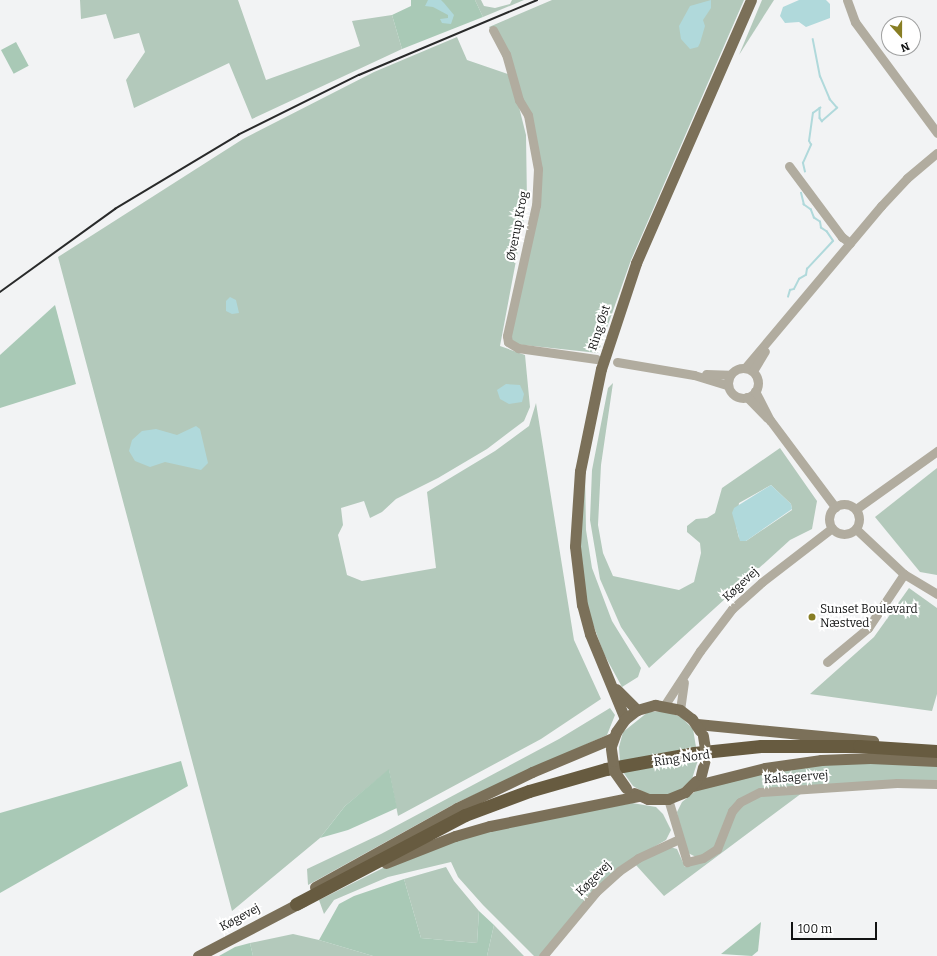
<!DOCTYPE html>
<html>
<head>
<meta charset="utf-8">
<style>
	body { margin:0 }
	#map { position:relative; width:937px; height:956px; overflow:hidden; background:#f2f3f4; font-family:Bitter,serif }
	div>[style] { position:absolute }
	.green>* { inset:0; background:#b3c9bb }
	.forest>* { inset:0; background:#a9c9b6; transform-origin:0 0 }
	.water>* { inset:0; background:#b0d9db }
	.stream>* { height:1.5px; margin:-0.75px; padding:0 0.75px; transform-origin:0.75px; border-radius:0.75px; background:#b0d9db }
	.minor>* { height:9px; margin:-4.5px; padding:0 4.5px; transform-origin:4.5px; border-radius:4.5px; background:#b1ac9f }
	.minor>.ring { margin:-4.5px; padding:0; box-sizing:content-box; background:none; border:9px solid #b1ac9f; border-radius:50% }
	.major>* { height:11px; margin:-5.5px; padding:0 5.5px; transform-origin:5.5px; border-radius:5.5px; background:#7b7059 }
	.highway>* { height:13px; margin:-6.5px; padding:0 6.5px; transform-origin:6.5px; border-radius:6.5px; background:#675b40 }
	.rail>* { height:1.5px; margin:-0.75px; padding:0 0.75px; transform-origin:0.75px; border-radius:0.75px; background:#292a2a }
	.major-bridge>* { height:11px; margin:-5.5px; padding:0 5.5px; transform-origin:5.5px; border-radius:5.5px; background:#7b7059 }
	.dots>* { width:11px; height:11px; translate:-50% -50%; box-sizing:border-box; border:2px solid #fff; border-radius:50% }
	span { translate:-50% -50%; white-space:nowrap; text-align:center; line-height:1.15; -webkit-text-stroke:4px #fff; paint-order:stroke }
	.street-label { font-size:12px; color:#121313 }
	.poi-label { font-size:12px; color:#121313 }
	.left { translate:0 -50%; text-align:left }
	.north { position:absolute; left:881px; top:16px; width:40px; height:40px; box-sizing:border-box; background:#fff; border:1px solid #a0a1a1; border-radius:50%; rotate:159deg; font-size:11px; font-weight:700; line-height:16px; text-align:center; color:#121313 }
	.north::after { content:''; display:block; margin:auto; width:14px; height:18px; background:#887e24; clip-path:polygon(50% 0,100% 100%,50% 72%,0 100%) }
	.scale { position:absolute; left:791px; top:922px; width:86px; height:18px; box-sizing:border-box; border:2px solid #121313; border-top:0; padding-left:5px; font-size:12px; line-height:14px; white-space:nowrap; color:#121313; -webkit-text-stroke:3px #fff; paint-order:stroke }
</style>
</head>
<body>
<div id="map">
	<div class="green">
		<i style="clip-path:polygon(80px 0,238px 0,266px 80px,360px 46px,352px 21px,392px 15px,402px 49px,252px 119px,229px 63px,134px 108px,126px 80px,145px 52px,139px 33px,114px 39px,106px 14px,81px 19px)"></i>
		<i style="clip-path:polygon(475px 0,481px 0,484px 6px,495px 8px,510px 4px,512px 0,524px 0,483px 17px)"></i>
		<i style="clip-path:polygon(552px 0,744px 0,631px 260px,598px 353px,514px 344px,510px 335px,541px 189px,525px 108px,512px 66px,489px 27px)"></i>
		<i style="clip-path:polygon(762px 0,774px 0,739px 55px)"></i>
		<i style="clip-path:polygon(457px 37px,467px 60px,511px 75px,526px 135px,527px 202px,500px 346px,525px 355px,530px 407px,524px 421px,487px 449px,438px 478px,396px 499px,382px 512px,370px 518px,364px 501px,341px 508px,343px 525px,338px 535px,347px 575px,362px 581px,436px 568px,427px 492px,495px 451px,529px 426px,536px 403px,574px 640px,601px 699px,541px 739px,398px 816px,389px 770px,345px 806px,320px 838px,232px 911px,58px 257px,243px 139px,374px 72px)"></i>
		<i style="clip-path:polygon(evenodd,613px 383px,601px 465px,598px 525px,603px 553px,613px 576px,679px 590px,694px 582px,701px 553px,700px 543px,687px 532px,687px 526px,696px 519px,707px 518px,715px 513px,722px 488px,780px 448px,817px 501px,812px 529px,790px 540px,649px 668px,621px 627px,600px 579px,590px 520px,592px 470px,608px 388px,613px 383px,771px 485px,791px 504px,792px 510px,746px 541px,739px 538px,736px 526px,739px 503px,771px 485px)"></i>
		<i style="clip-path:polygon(937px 468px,937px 575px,920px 572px,875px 517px)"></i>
		<i style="clip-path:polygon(585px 470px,586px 530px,592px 568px,612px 621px,641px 668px,638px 677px,622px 687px,604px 654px,587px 608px,579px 541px)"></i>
		<i style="clip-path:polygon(909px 588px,937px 608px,937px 694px,932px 711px,810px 694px,874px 637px)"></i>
		<i style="clip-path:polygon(610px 708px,615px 715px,607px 735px,456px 803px,308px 885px,307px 869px,381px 834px,559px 739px)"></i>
		<i style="clip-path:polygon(665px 711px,681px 717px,693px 729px,696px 747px,620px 762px,619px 747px,623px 732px,648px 712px)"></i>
		<i style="clip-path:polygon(698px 760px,692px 779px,680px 790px,664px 796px,647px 794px,633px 786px,623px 772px)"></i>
		<i style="clip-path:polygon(872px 761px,937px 765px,937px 782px,770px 788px,739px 800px,719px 842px,709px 852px,696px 857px,688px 853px,680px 832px,677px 812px,682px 802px,703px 785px,768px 770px)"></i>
		<i style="clip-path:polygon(802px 793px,664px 896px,635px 864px,670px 847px,677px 849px,685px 867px,710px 857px,724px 843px,734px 813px,743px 804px,759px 796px)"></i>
		<i style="clip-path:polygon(632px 803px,656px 807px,663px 814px,671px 830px,666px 840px,617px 868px,540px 956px,534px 956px,483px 905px,458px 877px,451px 862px,388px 877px,334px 900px,324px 914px,319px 900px,397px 861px,489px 830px)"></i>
		<i style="clip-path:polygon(446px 867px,454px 881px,479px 911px,477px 943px,421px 938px,404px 879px)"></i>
		<i style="clip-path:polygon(494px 925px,524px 956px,487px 956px)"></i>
		<i style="clip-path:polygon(293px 934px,319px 940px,373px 956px,253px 956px,250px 943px)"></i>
	</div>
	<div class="forest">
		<i style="clip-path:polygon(411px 0,475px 0,483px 17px,402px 49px,392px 15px,411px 6px)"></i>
		<i style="left:16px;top:42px;width:27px;height:17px;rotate:62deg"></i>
		<i style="clip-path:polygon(55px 305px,76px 384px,0 408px,0 355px)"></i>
		<i style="clip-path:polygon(181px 761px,188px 786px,0 893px,0 813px)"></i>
		<i style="clip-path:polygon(389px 769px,397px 808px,348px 830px,320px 838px,345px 806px)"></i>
		<i style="clip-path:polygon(404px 879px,421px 938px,477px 943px,479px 911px,494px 925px,487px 956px,373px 956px,319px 940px,339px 904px,354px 896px)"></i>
		<i style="clip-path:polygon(761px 922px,758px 951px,752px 956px,721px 954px)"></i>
		<i style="clip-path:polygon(250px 943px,253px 956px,219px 956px,235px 947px)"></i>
	</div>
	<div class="water">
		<i style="clip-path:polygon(428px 0,441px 0,444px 3px,454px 15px,451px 24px,442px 23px,440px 19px,448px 18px,448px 15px,433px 7px,425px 6px)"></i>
		<i style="clip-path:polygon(711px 0,711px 8px,703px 20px,705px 26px,700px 43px,698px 47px,690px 49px,681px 39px,679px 26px,690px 6px)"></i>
		<i style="clip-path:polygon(799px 0,826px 0,830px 4px,830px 18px,806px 27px,799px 22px,785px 23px,780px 16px,783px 7px)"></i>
		<i style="clip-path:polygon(230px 297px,236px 300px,239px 313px,232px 314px,226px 311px,226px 301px)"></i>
		<i style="clip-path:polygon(506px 384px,520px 385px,524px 394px,522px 402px,509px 404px,500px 399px,497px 390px)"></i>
		<i style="clip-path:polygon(196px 426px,200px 429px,208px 463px,201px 470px,165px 462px,150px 467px,135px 461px,129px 451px,132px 440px,142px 431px,156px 429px,177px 435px)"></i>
		<i style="clip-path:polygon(771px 485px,791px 504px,792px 509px,746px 541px,740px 541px,732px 513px,734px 508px)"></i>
	</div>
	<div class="stream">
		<i style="left:805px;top:172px;width:9px;rotate:-103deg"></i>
		<i style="left:803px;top:163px;width:20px;rotate:-66deg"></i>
		<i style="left:811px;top:145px;width:4px;rotate:-117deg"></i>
		<i style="left:809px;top:141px;width:28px;rotate:-82deg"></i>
		<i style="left:813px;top:113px;width:9px;rotate:-36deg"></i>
		<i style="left:820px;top:108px;width:10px;rotate:90deg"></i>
		<i style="left:820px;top:118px;width:4px;rotate:56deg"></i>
		<i style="left:822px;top:121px;width:20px;rotate:-41deg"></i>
		<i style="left:837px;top:108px;width:11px;rotate:-131deg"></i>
		<i style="left:830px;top:100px;width:25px;rotate:-113deg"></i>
		<i style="left:820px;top:77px;width:38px;rotate:-101deg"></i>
		<i style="left:788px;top:297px;width:7px;rotate:-74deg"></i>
		<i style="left:790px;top:290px;width:4px;rotate:-14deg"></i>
		<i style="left:794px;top:289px;width:11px;rotate:-63deg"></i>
		<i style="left:799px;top:279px;width:8px;rotate:-30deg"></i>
		<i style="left:806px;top:275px;width:6px;rotate:-81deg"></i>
		<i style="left:807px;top:269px;width:38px;rotate:-47deg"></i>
		<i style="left:833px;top:241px;width:11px;rotate:-124deg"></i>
		<i style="left:827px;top:232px;width:7px;rotate:-146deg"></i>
		<i style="left:821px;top:228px;width:6px;rotate:-99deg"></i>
		<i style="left:820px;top:222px;width:7px;rotate:-146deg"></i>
		<i style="left:814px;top:218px;width:9px;rotate:-111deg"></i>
		<i style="left:811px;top:210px;width:9px;rotate:-144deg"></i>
		<i style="left:804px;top:205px;width:12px;rotate:-104deg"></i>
	</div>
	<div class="minor">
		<i style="left:847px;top:0;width:23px;rotate:70deg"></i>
		<i style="left:855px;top:22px;width:138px;rotate:53.5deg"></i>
		<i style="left:493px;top:30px;width:27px;rotate:62deg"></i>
		<i style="left:506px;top:54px;width:48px;rotate:74.2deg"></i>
		<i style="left:519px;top:100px;width:17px;rotate:59deg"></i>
		<i style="left:528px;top:115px;width:55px;rotate:79.5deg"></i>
		<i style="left:538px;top:169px;width:36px;rotate:93deg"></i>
		<i style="left:536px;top:205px;width:134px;rotate:102.5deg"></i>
		<i style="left:507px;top:336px;width:6px;rotate:81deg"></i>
		<i style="left:508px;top:342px;width:12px;rotate:31deg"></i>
		<i style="left:518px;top:348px;width:79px;rotate:8deg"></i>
		<i style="left:789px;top:166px;width:89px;rotate:53.3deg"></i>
		<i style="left:842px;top:237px;width:10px;rotate:37deg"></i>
		<i style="left:617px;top:362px;width:78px;rotate:9.6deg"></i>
		<i style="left:694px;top:375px;width:34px;rotate:17deg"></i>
		<i class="ring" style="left:728px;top:368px;width:21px;height:21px"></i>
		<i style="left:745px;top:368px;width:212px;rotate:-50deg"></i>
		<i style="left:881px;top:206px;width:38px;rotate:-47deg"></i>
		<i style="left:907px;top:178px;width:39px;rotate:-40deg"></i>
		<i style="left:753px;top:371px;width:23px;rotate:-59deg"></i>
		<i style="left:706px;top:374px;width:23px;rotate:2deg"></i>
		<i style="left:755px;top:391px;width:33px;rotate:63deg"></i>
		<i style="left:770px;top:420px;width:109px;rotate:53.2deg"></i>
		<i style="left:747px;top:397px;width:29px;rotate:46deg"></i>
		<i class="ring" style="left:829px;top:504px;width:21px;height:21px"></i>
		<i style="left:856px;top:509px;width:100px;rotate:-35.6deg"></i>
		<i style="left:856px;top:529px;width:66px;rotate:43.2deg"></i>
		<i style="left:904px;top:574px;width:39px;rotate:31deg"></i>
		<i style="left:827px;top:662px;width:53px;rotate:-39.7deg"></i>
		<i style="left:868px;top:628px;width:65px;rotate:-56.3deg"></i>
		<i style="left:664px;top:706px;width:66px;rotate:-56.8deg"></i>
		<i style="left:700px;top:651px;width:53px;rotate:-52.7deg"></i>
		<i style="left:732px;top:609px;width:40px;rotate:-42deg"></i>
		<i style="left:762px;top:582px;width:88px;rotate:-37.6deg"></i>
		<i style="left:680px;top:710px;width:28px;rotate:-82deg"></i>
		<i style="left:668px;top:799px;width:66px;rotate:73.2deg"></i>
		<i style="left:687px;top:862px;width:16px;rotate:-14deg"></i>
		<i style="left:703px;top:858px;width:17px;rotate:-33deg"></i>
		<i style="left:717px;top:849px;width:41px;rotate:-68.5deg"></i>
		<i style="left:732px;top:811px;width:12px;rotate:-48deg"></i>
		<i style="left:740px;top:802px;width:22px;rotate:-27deg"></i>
		<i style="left:760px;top:792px;width:137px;rotate:-3.8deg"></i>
		<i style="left:897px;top:783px;width:40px;rotate:1.4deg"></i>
		<i style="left:543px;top:956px;width:83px;rotate:-50.4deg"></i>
		<i style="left:596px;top:892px;width:31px;rotate:-42deg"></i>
		<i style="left:619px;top:871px;width:23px;rotate:-34deg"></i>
		<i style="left:638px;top:858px;width:45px;rotate:-24.9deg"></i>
	</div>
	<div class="major">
		<i style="left:616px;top:689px;width:30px;rotate:45deg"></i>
		<i style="left:625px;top:719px;width:92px;rotate:-112.4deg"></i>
		<i style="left:590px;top:634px;width:30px;rotate:-105deg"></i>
		<i style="left:582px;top:605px;width:59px;rotate:-96.8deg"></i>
		<i style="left:575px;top:546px;width:75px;rotate:-86.2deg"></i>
		<i style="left:580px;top:471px;width:104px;rotate:-78.4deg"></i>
		<i style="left:601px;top:369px;width:112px;rotate:-71.7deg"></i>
		<i style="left:636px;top:263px;width:287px;rotate:-66.4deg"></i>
		<i style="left:697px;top:724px;width:177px;rotate:5.5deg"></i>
		<i style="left:611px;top:746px;width:15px;rotate:-70deg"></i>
		<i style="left:616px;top:732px;width:16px;rotate:-55deg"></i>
		<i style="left:625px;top:719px;width:15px;rotate:-37deg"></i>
		<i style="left:637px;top:710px;width:19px;rotate:-16deg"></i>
		<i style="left:655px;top:705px;width:25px;rotate:11deg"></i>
		<i style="left:680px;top:710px;width:15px;rotate:37deg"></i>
		<i style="left:692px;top:719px;width:14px;rotate:56deg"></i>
		<i style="left:693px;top:786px;width:74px;rotate:-14deg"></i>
		<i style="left:765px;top:768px;width:57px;rotate:-8.1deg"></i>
		<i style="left:821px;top:760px;width:49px;rotate:-2.3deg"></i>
		<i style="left:870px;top:758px;width:67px;rotate:2.6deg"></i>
		<i style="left:634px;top:793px;width:15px;rotate:23deg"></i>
		<i style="left:648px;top:799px;width:20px"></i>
		<i style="left:668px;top:799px;width:18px;rotate:-22deg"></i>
		<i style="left:685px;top:792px;width:16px;rotate:-45deg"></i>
		<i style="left:386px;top:863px;width:74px;rotate:-21.4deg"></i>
		<i style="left:455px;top:836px;width:36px;rotate:-16deg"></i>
		<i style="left:490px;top:826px;width:152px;rotate:-11.4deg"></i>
		<i style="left:315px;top:887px;width:162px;rotate:-29.1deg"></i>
		<i style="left:457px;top:808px;width:83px;rotate:-25.6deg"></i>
		<i style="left:532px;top:772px;width:88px;rotate:-22.8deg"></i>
		<i style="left:198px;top:956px;width:119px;rotate:-27.6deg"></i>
	</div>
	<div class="highway">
		<i style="left:296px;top:904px;width:191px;rotate:-27.8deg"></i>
		<i style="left:465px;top:815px;width:68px;rotate:-20.6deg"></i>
		<i style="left:529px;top:791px;width:80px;rotate:-15.9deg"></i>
		<i style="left:606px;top:769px;width:89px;rotate:-10.3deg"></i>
		<i style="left:694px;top:753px;width:67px;rotate:-6deg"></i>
		<i style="left:761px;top:746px;width:98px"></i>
		<i style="left:859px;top:746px;width:78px;rotate:3.7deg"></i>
	</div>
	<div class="rail">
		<i style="left:0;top:292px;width:142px;rotate:-35.8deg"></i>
		<i style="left:115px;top:209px;width:144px;rotate:-31deg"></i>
		<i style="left:238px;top:135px;width:135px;rotate:-26.4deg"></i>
		<i style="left:359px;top:75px;width:193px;rotate:-22.8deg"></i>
	</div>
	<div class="major-bridge">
		<i style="left:611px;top:749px;width:22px;rotate:82deg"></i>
		<i style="left:614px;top:771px;width:21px;rotate:55deg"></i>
		<i style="left:701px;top:775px;width:21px;rotate:-76deg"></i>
		<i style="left:706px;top:755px;width:20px;rotate:-99deg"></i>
	</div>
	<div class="dots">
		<i style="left:812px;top:617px;background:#887e24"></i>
	</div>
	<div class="street-label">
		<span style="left:518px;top:226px;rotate:-79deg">Øverup Krog</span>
		<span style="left:600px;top:328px;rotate:-72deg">Ring Øst</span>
		<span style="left:741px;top:585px;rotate:-43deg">Køgevej</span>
		<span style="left:682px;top:759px;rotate:-8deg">Ring Nord</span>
		<span style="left:796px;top:778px;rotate:-4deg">Kalsagervej</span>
		<span style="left:594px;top:879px;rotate:-45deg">Køgevej</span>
		<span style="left:240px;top:918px;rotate:-28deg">Køgevej</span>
	</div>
	<div class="poi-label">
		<span class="left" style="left:820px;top:617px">Sunset Boulevard<br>Næstved</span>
	</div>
	<div class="north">N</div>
	<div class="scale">100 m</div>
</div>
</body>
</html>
